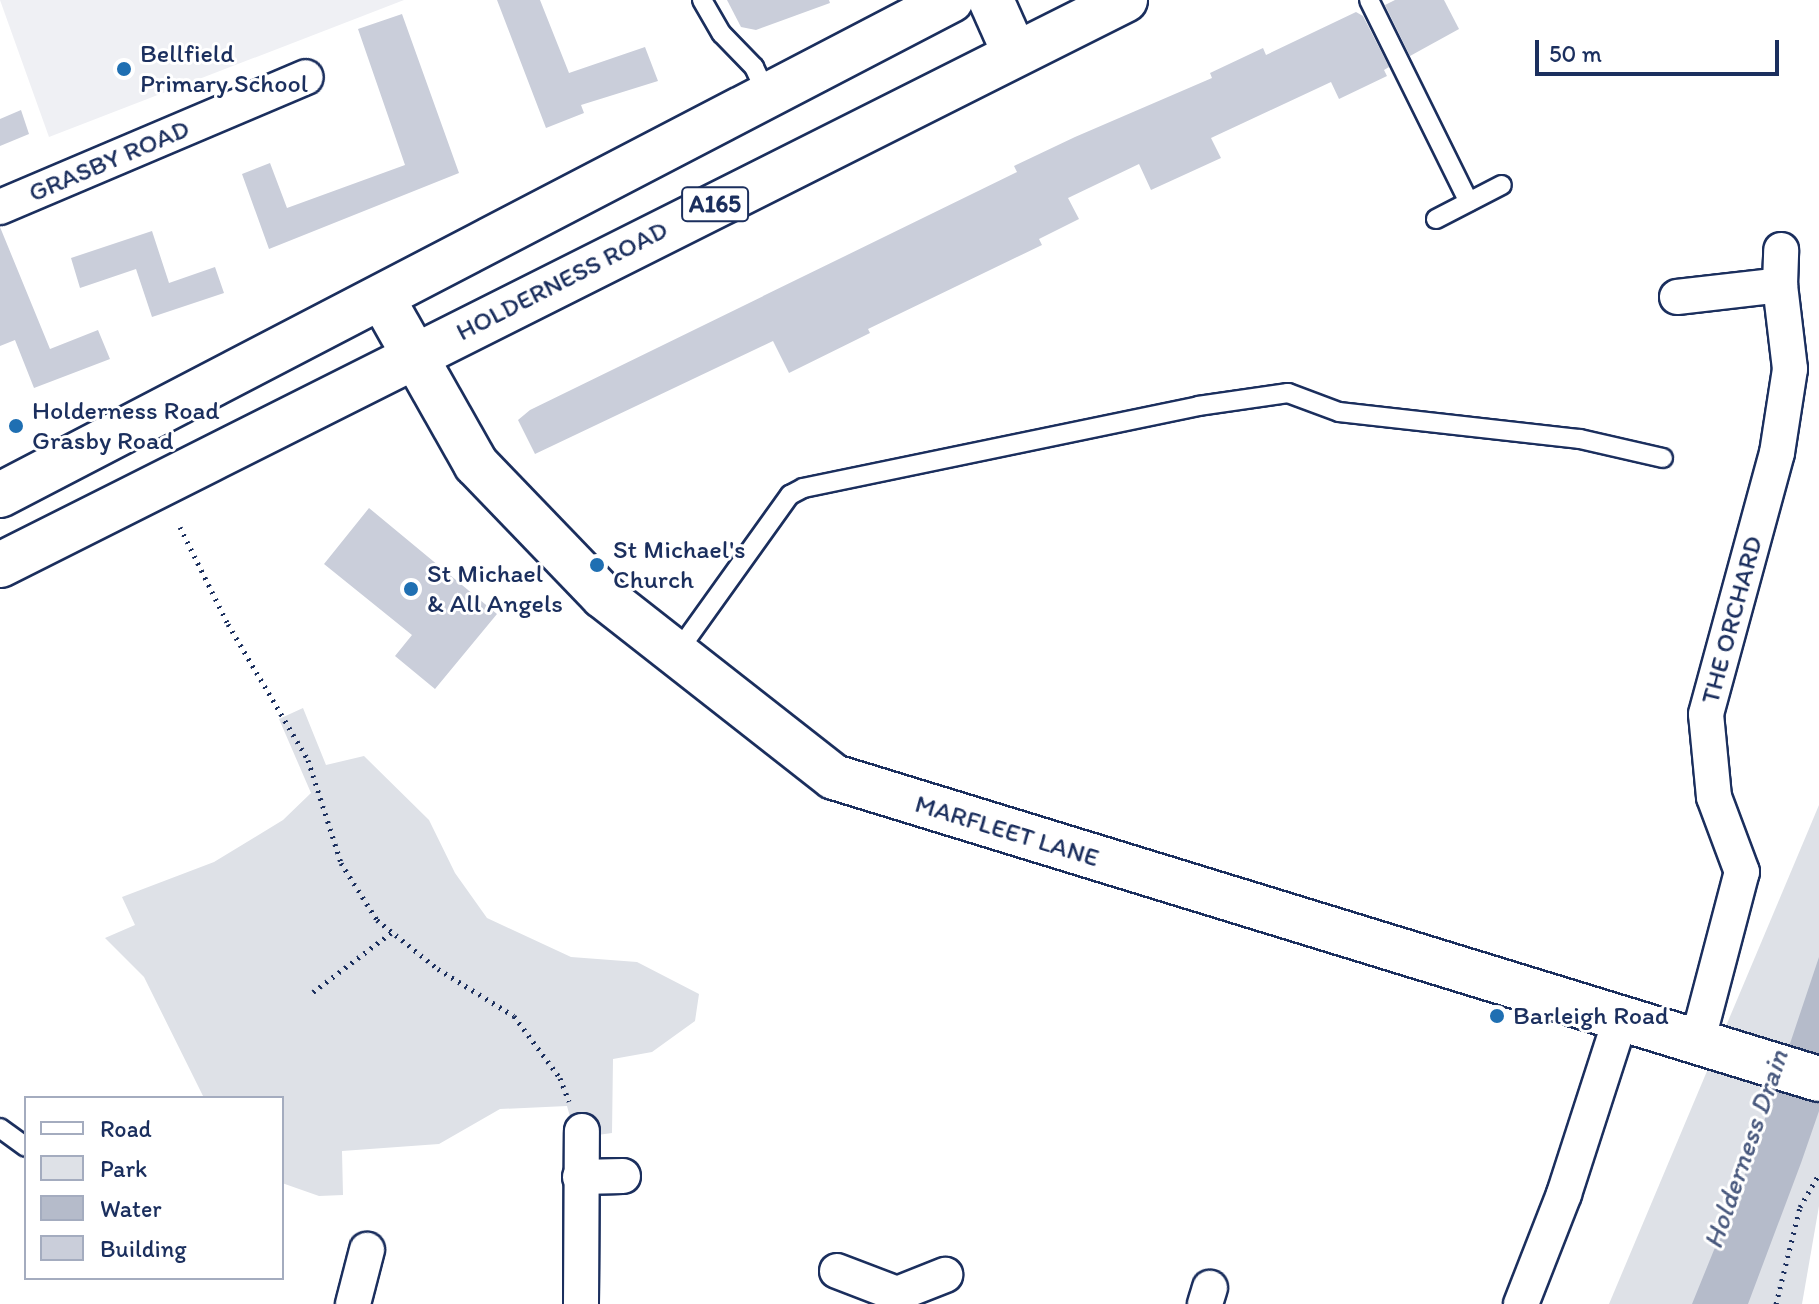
<!DOCTYPE html>
<html>
<head>
<meta charset="utf-8">
<style>
	body { margin:0 }
	#map { position:relative; width:1819px; height:1304px; overflow:hidden; background:#fff; font-family:Itim,sans-serif }
	div>[style] { position:absolute }
	.built>* { inset:0; background:#eff0f4 }
	.green>* { inset:0; background:#dee1e7 }
	.water>* { inset:0; background:#b5bbca }
	.building>* { inset:0; background:#caceda }
	.path>* { height:5px; margin-top:-2.5px; transform-origin:0; background:repeating-linear-gradient(90deg,#1b2f5e 0 2px,transparent 0 8px) }
	.roads { filter:drop-shadow(2px 0 #1b2f5e) drop-shadow(-2px 0 #1b2f5e) drop-shadow(0 2px #1b2f5e) drop-shadow(0 -2px #1b2f5e) }
	.lane>* { height:18px; margin:-9px; padding:0 9px; transform-origin:9px; border-radius:9px; background:#fff }
	.street>* { height:34px; margin:-17px; padding:0 17px; transform-origin:17px; border-radius:17px; background:#fff }
	.secondary>* { height:44px; margin:-22px; padding:0 22px; transform-origin:22px; border-radius:22px; background:#fff }
	.highway>* { height:44px; margin:-22px; padding:0 22px; transform-origin:22px; border-radius:22px; background:#fff }
	.dots>* { width:22px; height:22px; translate:-50% -50%; box-sizing:border-box; border:4px solid #fff; border-radius:50% }
	span { translate:-50% -50%; white-space:nowrap; text-align:center; line-height:1.15; -webkit-text-stroke:6px #fff; paint-order:stroke }
	.shield-label span { padding:2px 6px; background:#fff; border:2px solid; border-radius:6px; -webkit-text-stroke-width:0 }
	.shield-label { font-size:24px; color:#1b2f5e; font-weight:700 }
	.poi-label { font-size:26px; color:#1b2f5e }
	.left { translate:0 -50%; text-align:left }
	.street-label { font-size:26px; color:#1b2f5e }
	.water-label { font-size:28px; color:#49597e; font-style:italic }
	.legend { position:absolute; left:24px; top:1096px; width:260px; height:184px; box-sizing:border-box; background:#fff; border:2px solid #a4acbf; margin:0; padding:10px 14px; list-style:none; font-size:24px; color:#1b2f5e }
	.legend li { display:flex; align-items:center; gap:16px; height:40px }
	.legend b { width:40px; border:2px solid #a4acbf }
	.scale { position:absolute; left:1535px; top:40px; width:244px; height:36px; box-sizing:border-box; border:4px solid #1b2f5e; border-top:0; padding-left:10px; font-size:24px; line-height:28px; white-space:nowrap; color:#1b2f5e; -webkit-text-stroke:6px #fff; paint-order:stroke }
</style>
</head>
<body>
<div id="map">
	<div class="built">
		<i style="clip-path:polygon(0 0,404px 0,49px 137px)"></i>
	</div>
	<div class="green">
		<i style="clip-path:polygon(303px 708px,326px 765px,364px 756px,429px 820px,455px 873px,487px 918px,571px 957px,637px 962px,699px 994px,695px 1021px,652px 1052px,613px 1059px,612px 1133px,576px 1138px,567px 1106px,500px 1109px,439px 1144px,342px 1151px,343px 1195px,319px 1196px,282px 1183px,282px 1098px,204px 1098px,144px 977px,105px 938px,135px 925px,122px 897px,214px 862px,283px 820px,311px 793px,279px 719px)"></i>
		<i style="clip-path:polygon(1819px 805px,1819px 1206px,1802px 1304px,1609px 1304px)"></i>
	</div>
	<div class="water">
		<i style="clip-path:polygon(1819px 957px,1819px 1111px,1801px 1163px,1748px 1304px,1692px 1304px,1753px 1154px)"></i>
	</div>
	<div class="building">
		<i style="clip-path:polygon(497px 0,540px 0,569px 73px,645px 47px,658px 81px,581px 105px,584px 113px,546px 128px)"></i>
		<i style="clip-path:polygon(727px 0,829px 0,830px 3px,756px 30px,741px 27px)"></i>
		<i style="clip-path:polygon(1395px 0,1444px 0,1459px 29px,1410px 56px,1385px 5px)"></i>
		<i style="clip-path:polygon(1356px 12px,1363px 16px,1389px 67px,1384px 70px,1387px 76px,1339px 99px,1331px 82px,1211px 138px,1221px 158px,1151px 190px,1139px 164px,1068px 198px,1079px 219px,1039px 239px,1042px 245px,868px 329px,870px 333px,789px 373px,773px 341px,535px 454px,518px 420px,530px 410px,1017px 172px,1014px 166px,1075px 137px,1212px 78px,1210px 73px,1263px 48px,1266px 55px)"></i>
		<i style="clip-path:polygon(402px 14px,459px 173px,269px 249px,242px 174px,270px 163px,287px 208px,405px 165px,358px 29px)"></i>
		<i style="clip-path:polygon(21px 110px,29px 134px,0 146px,0 119px)"></i>
		<i style="clip-path:polygon(0 227px,50px 349px,98px 330px,110px 359px,34px 388px,15px 340px,0 346px)"></i>
		<i style="clip-path:polygon(152px 231px,169px 283px,215px 267px,224px 293px,152px 317px,136px 269px,80px 288px,71px 258px)"></i>
		<i style="clip-path:polygon(369px 508px,497px 614px,435px 689px,395px 656px,412px 635px,324px 564px)"></i>
	</div>
	<div class="path">
		<i style="left:180px;top:527px;width:108px;rotate:63.7deg"></i>
		<i style="left:228px;top:624px;width:158px;rotate:59.5deg"></i>
		<i style="left:308px;top:760px;width:108px;rotate:72.2deg"></i>
		<i style="left:341px;top:863px;width:67px;rotate:57.7deg"></i>
		<i style="left:377px;top:920px;width:78px;rotate:38.8deg"></i>
		<i style="left:438px;top:969px;width:89px;rotate:31.7deg"></i>
		<i style="left:514px;top:1016px;width:77px;rotate:53.4deg"></i>
		<i style="left:560px;top:1078px;width:25px;rotate:69deg"></i>
		<i style="left:313px;top:992px;width:99px;rotate:-37.2deg"></i>
		<i style="left:1776px;top:1304px;width:100px;rotate:-76.1deg"></i>
		<i style="left:1800px;top:1207px;width:38px;rotate:-60deg"></i>
	</div>
	<div class="roads">
		<div class="lane">
			<i style="left:702px;top:0;width:39px;rotate:60deg"></i>
			<i style="left:722px;top:34px;width:46px;rotate:45.9deg"></i>
			<i style="left:754px;top:67px;width:29px;rotate:65deg"></i>
			<i style="left:1369px;top:0;width:225px;rotate:63.7deg"></i>
			<i style="left:1436px;top:219px;width:74px;rotate:-27.3deg"></i>
			<i style="left:676px;top:654px;width:196px;rotate:-54.4deg"></i>
			<i style="left:790px;top:495px;width:15px;rotate:-28deg"></i>
			<i style="left:803px;top:488px;width:403px;rotate:-11.7deg"></i>
			<i style="left:1198px;top:406px;width:91px;rotate:-8.2deg"></i>
			<i style="left:1288px;top:393px;width:54px;rotate:20.4deg"></i>
			<i style="left:1339px;top:412px;width:243px;rotate:6.4deg"></i>
			<i style="left:1580px;top:439px;width:85px;rotate:12.9deg"></i>
			<i style="left:0;top:1128px;width:32px;rotate:36deg"></i>
		</div>
		<div class="street">
			<i style="left:0;top:207px;width:332px;rotate:-23deg"></i>
			<i style="left:1677px;top:297px;width:104px;rotate:-6.6deg"></i>
			<i style="left:1780px;top:285px;width:35px;rotate:-88deg"></i>
			<i style="left:1697px;top:1043px;width:177px;rotate:-75.3deg"></i>
			<i style="left:1742px;top:872px;width:80px;rotate:-110.5deg"></i>
			<i style="left:1714px;top:797px;width:83px;rotate:-95.5deg"></i>
			<i style="left:1706px;top:714px;width:270px;rotate:-74.8deg"></i>
			<i style="left:1777px;top:453px;width:85px;rotate:-81.2deg"></i>
			<i style="left:1790px;top:369px;width:85px;rotate:-96.8deg"></i>
			<i style="left:580px;top:1177px;width:43px;rotate:-1.3deg"></i>
			<i style="left:837px;top:1271px;width:64px;rotate:21deg"></i>
			<i style="left:897px;top:1294px;width:52px;rotate:-21.6deg"></i>
			<i style="left:353px;top:1304px;width:56px;rotate:-75.5deg"></i>
			<i style="left:581px;top:1304px;width:173px;rotate:-89.7deg"></i>
			<i style="left:1205px;top:1304px;width:17px;rotate:-73deg"></i>
			<i style="left:1521px;top:1304px;width:118px;rotate:-68.6deg"></i>
			<i style="left:1564px;top:1194px;width:185px;rotate:-72.1deg"></i>
		</div>
		<div class="secondary">
			<i style="left:991px;top:0;width:59px;rotate:66deg"></i>
			<i style="left:382px;top:298px;width:191px;rotate:60.5deg"></i>
			<i style="left:476px;top:464px;width:183px;rotate:46.1deg"></i>
			<i style="left:603px;top:596px;width:293px;rotate:38.1deg"></i>
			<i style="left:834px;top:777px;width:1030px;rotate:17.05deg"></i>
		</div>
		<div class="highway">
			<i style="left:0;top:495px;width:1072px;rotate:-27.5deg"></i>
			<i style="left:0;top:565px;width:1259px;rotate:-26.67deg"></i>
		</div>
	</div>
	<div class="dots">
		<i style="left:124px;top:69px;background:#1f6fb2"></i>
		<i style="left:16px;top:426px;background:#1f6fb2"></i>
		<i style="left:597px;top:565px;background:#1f6fb2"></i>
		<i style="left:411px;top:589px;background:#1f6fb2"></i>
		<i style="left:1497px;top:1016px;background:#1f6fb2"></i>
	</div>
	<div class="shield-label">
		<span style="left:715px;top:204px">A165</span>
	</div>
	<div class="poi-label">
		<span class="left" style="left:140px;top:69px">Bellfield<br>Primary School</span>
		<span class="left" style="left:32px;top:426px">Holderness Road<br>Grasby Road</span>
		<span class="left" style="left:613px;top:565px">St Michael's<br>Church</span>
		<span class="left" style="left:427px;top:589px">St Michael<br>&amp; All Angels</span>
		<span class="left" style="left:1513px;top:1016px">Barleigh Road</span>
	</div>
	<div class="street-label">
		<span style="left:109px;top:161px;rotate:-23deg">GRASBY ROAD</span>
		<span style="left:562px;top:281px;rotate:-27deg">HOLDERNESS ROAD</span>
		<span style="left:1732px;top:620px;rotate:-75deg">THE ORCHARD</span>
		<span style="left:1007px;top:831px;rotate:17deg">MARFLEET LANE</span>
	</div>
	<div class="water-label">
		<span style="left:1745px;top:1149px;rotate:-71deg">Holderness Drain</span>
	</div>
	<ul class="legend">
	<li><b style="height:10px;background:#fff"></b>Road</li>
	<li><b style="height:22px;background:#dee1e7"></b>Park</li>
	<li><b style="height:22px;background:#b5bbca"></b>Water</li>
	<li><b style="height:22px;background:#caceda"></b>Building</li>
	</ul>
	<div class="scale">50 m</div>
</div>
</body>
</html>
